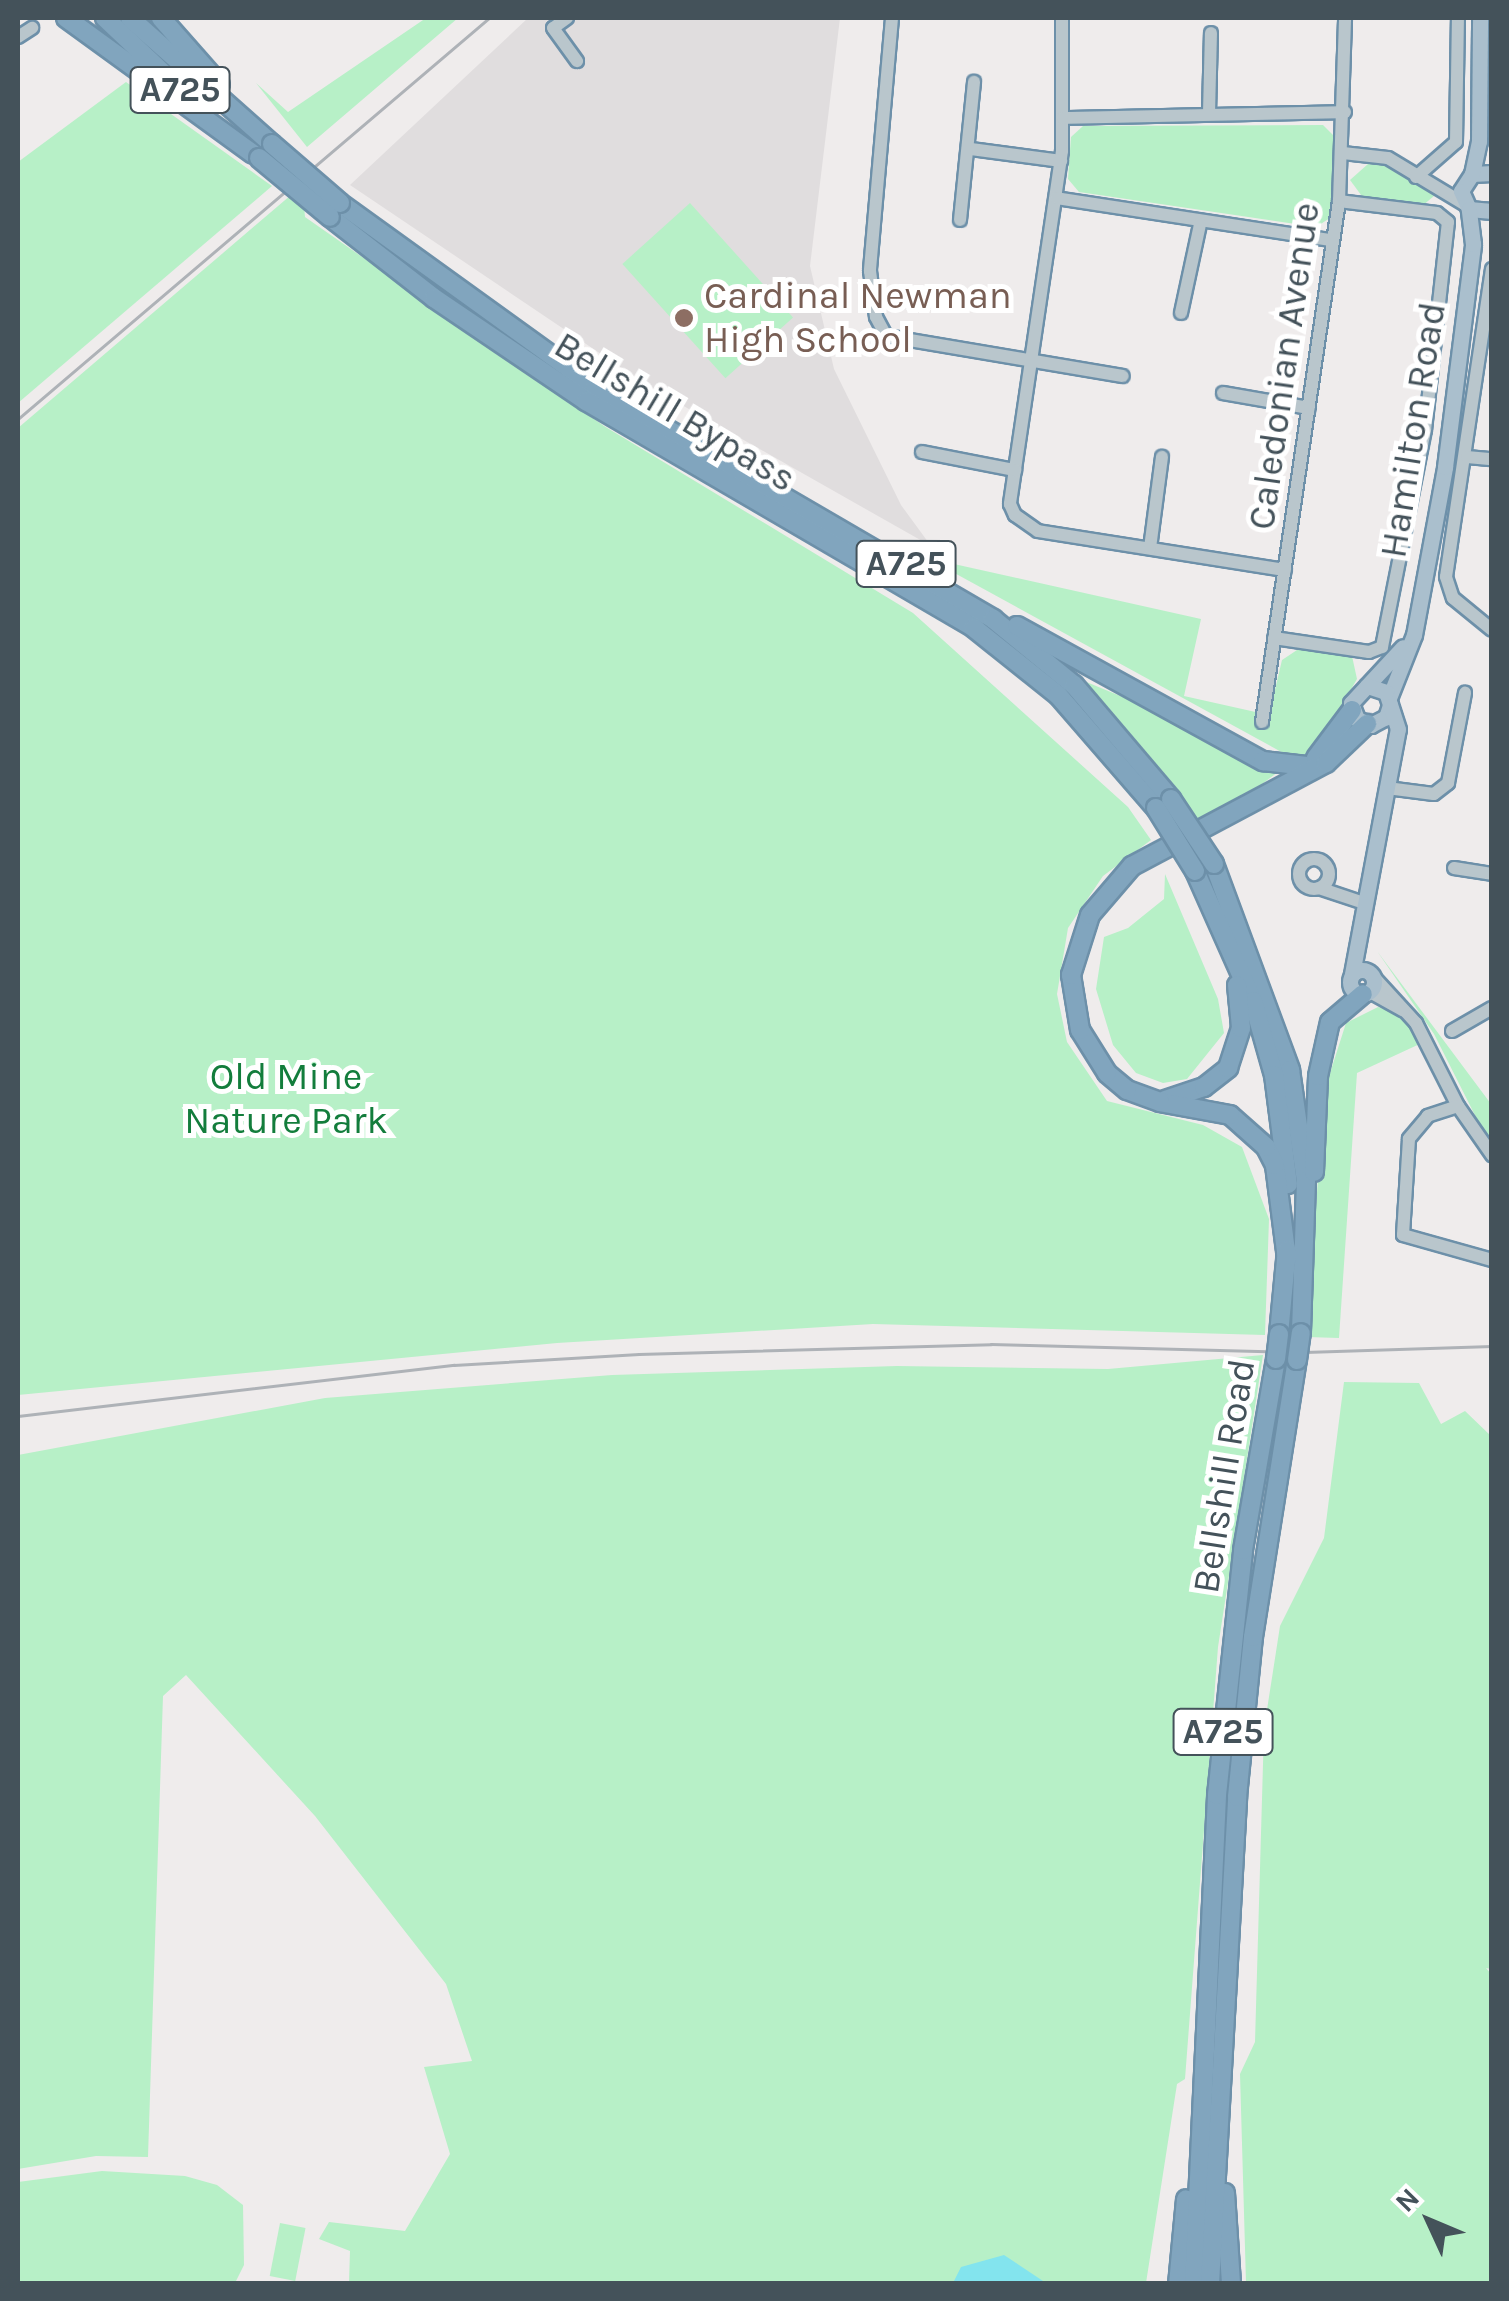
<!DOCTYPE html>
<html>
<head>
<meta charset="utf-8">
<style>
	body { margin:0 }
	#map { position:relative; width:1509px; height:2301px; overflow:hidden; background:#efecec; font-family:Karla,sans-serif }
	div>[style] { position:absolute }
	.education>* { inset:0; background:#e0ddde }
	.green>* { inset:0; background:#b7f0c7; transform-origin:0 0 }
	.water>* { inset:0; background:#83e4ee }
	.roads { filter:drop-shadow(2px 0 #6d90a9) drop-shadow(-2px 0 #6d90a9) drop-shadow(0 2px #6d90a9) drop-shadow(0 -2px #6d90a9) }
	.minor>* { height:12px; margin:-6px; padding:0 6px; transform-origin:6px; border-radius:6px; background:#b9c6cc }
	.minor>.ring { margin:-6px; padding:0; box-sizing:content-box; background:none; border:12px solid #b9c6cc; border-radius:50% }
	.major>* { height:15px; margin:-7.5px; padding:0 7.5px; transform-origin:7.5px; border-radius:7.5px; background:#aabfcd }
	.major>.ring { margin:-7.5px; padding:0; box-sizing:content-box; background:none; border:15px solid #aabfcd; border-radius:50% }
	.highway>* { height:18px; margin:-9px; padding:0 9px; transform-origin:9px; border-radius:9px; background:#81a5be }
	.rail>* { height:2.5px; margin:-1.25px; padding:0 1.25px; transform-origin:1.25px; border-radius:1.25px; background:#aeb2b7 }
	.bridges { filter:drop-shadow(2px 0 #6d90a9) drop-shadow(-2px 0 #6d90a9) drop-shadow(0 2px #6d90a9) drop-shadow(0 -2px #6d90a9) }
	.highway-bridge>* { height:18px; margin:-9px; padding:0 9px; transform-origin:9px; border-radius:9px; background:#81a5be }
	.dots>* { width:28px; height:28px; translate:-50% -50%; box-sizing:border-box; border:5px solid #fff; border-radius:50% }
	span { translate:-50% -50%; white-space:nowrap; text-align:center; line-height:1.15; -webkit-text-stroke:10px #fff; paint-order:stroke }
	.shield-label span { padding:2px 8px; background:#fff; border:2px solid; border-radius:8px; -webkit-text-stroke-width:0 }
	.shield-label { font-size:35px; color:#44525a; font-weight:700 }
	.education-label { font-size:38px; color:#785e54 }
	.left { translate:0 -50%; text-align:left }
	.street-label { font-size:38px; color:#44525a }
	.park-label { font-size:38px; color:#137d3c }
	.frame { position:absolute; inset:0; border:20px solid #44525a; pointer-events:none }
	.north { position:absolute; left:1379px; top:2171px; width:100px; height:100px; -webkit-text-stroke:8px #fff; paint-order:stroke; rotate:314deg; font-size:28px; font-weight:700; line-height:40px; text-align:center; color:#44525a }
	.north::after { content:''; display:block; margin:auto; width:35px; height:45px; background:#44525a; clip-path:polygon(50% 0,100% 100%,50% 72%,0 100%) }
</style>
</head>
<body>
<div id="map">
	<div class="education">
		<i style="clip-path:polygon(528px 18px,840px 18px,810px 266px,834px 369px,901px 505px,931px 546px,650px 387px,350px 185px)"></i>
	</div>
	<div class="green">
		<i style="clip-path:polygon(426px 18px,458px 18px,307px 147px,256px 83px,288px 112px)"></i>
		<i style="clip-path:polygon(126px 82px,272px 186px,18px 403px,18px 162px)"></i>
		<i style="clip-path:polygon(1323px 125px,1335px 137px,1331px 206px,1330px 218px,1316px 227px,1079px 192px,1068px 179px,1071px 137px,1083px 126px)"></i>
		<i style="clip-path:polygon(1368px 164px,1421px 166px,1433px 177px,1434px 196px,1422px 206px,1364px 199px,1350px 180px)"></i>
		<i style="clip-path:polygon(291px 195px,304px 206px,305px 217px,604px 426px,913px 613px,1128px 807px,1151px 840px,1103px 876px,1068px 928px,1057px 994px,1067px 1042px,1107px 1101px,1203px 1125px,1242px 1147px,1269px 1219px,1265px 1335px,873px 1324px,557px 1343px,18px 1395px,18px 428px)"></i>
		<i style="left:690px;top:203px;width:154px;height:91px;rotate:48deg"></i>
		<i style="clip-path:polygon(927px 558px,1201px 619px,1184px 696px,1269px 715px,1282px 660px,1300px 648px,1352px 656px,1357px 679px,1307px 766px)"></i>
		<i style="clip-path:polygon(1084px 681px,1287px 765px,1199px 832px)"></i>
		<i style="clip-path:polygon(1165px 874px,1218px 999px,1224px 1033px,1187px 1079px,1163px 1083px,1136px 1073px,1113px 1045px,1096px 989px,1104px 937px,1128px 928px,1164px 899px)"></i>
		<i style="clip-path:polygon(1377px 951px,1491px 1104px,1491px 1147px,1434px 1034px)"></i>
		<i style="clip-path:polygon(1378px 1007px,1405px 1016px,1424px 1042px,1357px 1073px,1339px 1338px,1307px 1337px,1324px 1092px,1346px 1023px)"></i>
		<i style="clip-path:polygon(1263px 1355px,1218px 1647px,1185px 2079px,1177px 2084px,1146px 2283px,349px 2283px,350px 2251px,319px 2239px,329px 2222px,405px 2231px,450px 2154px,424px 2067px,472px 2061px,446px 1984px,315px 1816px,186px 1675px,163px 1696px,148px 2157px,96px 2156px,18px 2169px,18px 1455px,325px 1398px,612px 1375px,897px 1366px,1108px 1369px)"></i>
		<i style="clip-path:polygon(1344px 1382px,1419px 1383px,1441px 1424px,1465px 1411px,1491px 1436px,1491px 1969px,1486px 1968px,1492px 1975px,1491px 2283px,1246px 2283px,1240px 2074px,1255px 2042px,1264px 1729px,1280px 1626px,1324px 1538px)"></i>
		<i style="clip-path:polygon(102px 2171px,185px 2176px,217px 2185px,243px 2205px,244px 2265px,235px 2283px,18px 2283px,18px 2182px)"></i>
		<i style="left:280px;top:2223px;width:26px;height:54px;rotate:11deg"></i>
	</div>
	<div class="water">
		<i style="clip-path:polygon(1004px 2255px,1046px 2283px,953px 2283px,961px 2267px)"></i>
	</div>
	<div class="roads">
		<div class="minor">
			<i style="left:567px;top:18px;width:17px;rotate:144deg"></i>
			<i style="left:553px;top:28px;width:41px;rotate:54deg"></i>
			<i style="left:892px;top:18px;width:254px;rotate:95deg"></i>
			<i style="left:870px;top:271px;width:46px;rotate:82.6deg"></i>
			<i style="left:876px;top:317px;width:21px;rotate:62deg"></i>
			<i style="left:886px;top:336px;width:240px;rotate:9.6deg"></i>
			<i style="left:1062px;top:18px;width:133px;rotate:90deg"></i>
			<i style="left:1062px;top:151px;width:357px;rotate:98.4deg"></i>
			<i style="left:1010px;top:504px;width:12px;rotate:66deg"></i>
			<i style="left:1015px;top:515px;width:28px;rotate:35deg"></i>
			<i style="left:1038px;top:531px;width:250px;rotate:9deg"></i>
			<i style="left:18px;top:37px;width:17px;rotate:-33deg"></i>
			<i style="left:1209px;top:113px;width:80px;rotate:-88.6deg"></i>
			<i style="left:1063px;top:118px;width:282px;rotate:-1.2deg"></i>
			<i style="left:971px;top:149px;width:91px;rotate:7.6deg"></i>
			<i style="left:1343px;top:153px;width:45px;rotate:6.3deg"></i>
			<i style="left:1388px;top:158px;width:91px;rotate:31.1deg"></i>
			<i style="left:1416px;top:177px;width:53px;rotate:-41.2deg"></i>
			<i style="left:1456px;top:142px;width:124px;rotate:-89.1deg"></i>
			<i style="left:1056px;top:198px;width:277px;rotate:8.7deg"></i>
			<i style="left:960px;top:220px;width:139px;rotate:-84.2deg"></i>
			<i style="left:1492px;top:269px;width:311px;rotate:98.5deg"></i>
			<i style="left:1446px;top:577px;width:22px;rotate:72deg"></i>
			<i style="left:1453px;top:598px;width:50px;rotate:39.4deg"></i>
			<i style="left:1181px;top:313px;width:91px;rotate:-77.9deg"></i>
			<i style="left:1223px;top:393px;width:87px;rotate:9.9deg"></i>
			<i style="left:922px;top:452px;width:95px;rotate:11deg"></i>
			<i style="left:1467px;top:457px;width:25px;rotate:5deg"></i>
			<i style="left:1150px;top:548px;width:92px;rotate:-82.5deg"></i>
			<i style="left:1274px;top:638px;width:96px;rotate:8.4deg"></i>
			<i style="left:1369px;top:652px;width:14px;rotate:-21deg"></i>
			<i style="left:1382px;top:647px;width:221px;rotate:-78.8deg"></i>
			<i style="left:1425px;top:430px;width:209px;rotate:-83.7deg"></i>
			<i style="left:1448px;top:222px;width:14px;rotate:-141deg"></i>
			<i style="left:1437px;top:213px;width:99px;rotate:-173deg"></i>
			<i style="left:1262px;top:722px;width:527px;rotate:-81.59deg"></i>
			<i style="left:1339px;top:201px;width:183px;rotate:-88.1deg"></i>
			<i style="left:1387px;top:788px;width:47px;rotate:7.3deg"></i>
			<i style="left:1434px;top:794px;width:18px;rotate:-38deg"></i>
			<i style="left:1448px;top:783px;width:92px;rotate:-79.3deg"></i>
			<i class="ring" style="left:1299px;top:859px;width:18px;height:18px"></i>
			<i style="left:1454px;top:868px;width:38px;rotate:9deg"></i>
			<i style="left:1319px;top:888px;width:47px;rotate:18.4deg"></i>
			<i style="left:1373px;top:976px;width:64px;rotate:47.5deg"></i>
			<i style="left:1416px;top:1023px;width:93px;rotate:63.2deg"></i>
			<i style="left:1458px;top:1106px;width:60px;rotate:55.2deg"></i>
			<i style="left:1370px;top:992px;width:38px;rotate:29deg"></i>
			<i style="left:1452px;top:1031px;width:46px;rotate:-29.9deg"></i>
			<i style="left:1458px;top:1106px;width:32px;rotate:162deg"></i>
			<i style="left:1428px;top:1116px;width:30px;rotate:130deg"></i>
			<i style="left:1409px;top:1139px;width:96px;rotate:93.6deg"></i>
			<i style="left:1403px;top:1235px;width:92px;rotate:15.7deg"></i>
		</div>
		<div class="major">
			<i style="left:1492px;top:173px;width:20px;rotate:177deg"></i>
			<i style="left:1472px;top:174px;width:20px;rotate:123deg"></i>
			<i style="left:1461px;top:191px;width:20px;rotate:66deg"></i>
			<i style="left:1469px;top:209px;width:23px;rotate:5deg"></i>
			<i style="left:1472px;top:174px;width:34px;rotate:-78deg"></i>
			<i style="left:1479px;top:141px;width:123px;rotate:-89.5deg"></i>
			<i style="left:1389px;top:698px;width:68px;rotate:-68.4deg"></i>
			<i style="left:1414px;top:635px;width:171px;rotate:-79.5deg"></i>
			<i style="left:1445px;top:467px;width:225px;rotate:-82.8deg"></i>
			<i style="left:1473px;top:244px;width:35px;rotate:-97deg"></i>
			<i style="left:1390px;top:705px;width:13px;rotate:108deg"></i>
			<i style="left:1386px;top:717px;width:17px;rotate:152deg"></i>
			<i style="left:1371px;top:725px;width:15px;rotate:-157deg"></i>
			<i style="left:1357px;top:719px;width:17px;rotate:-111deg"></i>
			<i style="left:1351px;top:703px;width:76px;rotate:-47.1deg"></i>
			<i class="ring" style="left:1350px;top:970px;width:9px;height:9px"></i>
			<i style="left:1352px;top:974px;width:249px;rotate:-79.4deg"></i>
			<i style="left:1398px;top:729px;width:39px;rotate:-108deg"></i>
			<i style="left:1386px;top:692px;width:20px;rotate:-162deg"></i>
		</div>
		<div class="highway">
			<i style="left:66px;top:18px;width:231px;rotate:36deg"></i>
			<i style="left:105px;top:18px;width:108px;rotate:43.5deg"></i>
			<i style="left:130px;top:18px;width:190px;rotate:41.6deg"></i>
			<i style="left:161px;top:18px;width:89px;rotate:48.6deg"></i>
			<i style="left:340px;top:203px;width:314px;rotate:35.8deg"></i>
			<i style="left:595px;top:387px;width:461px;rotate:30.2deg"></i>
			<i style="left:993px;top:619px;width:104px;rotate:39.2deg"></i>
			<i style="left:1074px;top:685px;width:150px;rotate:49.6deg"></i>
			<i style="left:330px;top:217px;width:132px;rotate:37.9deg"></i>
			<i style="left:434px;top:298px;width:184px;rotate:34.1deg"></i>
			<i style="left:586px;top:401px;width:450px;rotate:30.3deg"></i>
			<i style="left:974px;top:628px;width:107px;rotate:38.6deg"></i>
			<i style="left:1058px;top:695px;width:150px;rotate:49.1deg"></i>
			<i style="left:1017px;top:626px;width:281px;rotate:28.8deg"></i>
			<i style="left:1263px;top:761px;width:44px;rotate:6.5deg"></i>
			<i style="left:1316px;top:758px;width:60px;rotate:-53.1deg"></i>
			<i style="left:1214px;top:864px;width:220px;rotate:69.7deg"></i>
			<i style="left:1290px;top:1070px;width:112px;rotate:81.8deg"></i>
			<i style="left:1306px;top:1181px;width:152px;rotate:91.9deg"></i>
			<i style="left:1195px;top:871px;width:142px;rotate:66deg"></i>
			<i style="left:1253px;top:1001px;width:77px;rotate:74.2deg"></i>
			<i style="left:1274px;top:1075px;width:110px;rotate:82.7deg"></i>
			<i style="left:1165px;top:1100px;width:41px;rotate:-18.4deg"></i>
			<i style="left:1204px;top:1087px;width:31px;rotate:-38deg"></i>
			<i style="left:1228px;top:1068px;width:42px;rotate:-72deg"></i>
			<i style="left:1241px;top:1028px;width:43px;rotate:-95.3deg"></i>
			<i style="left:1314px;top:1172px;width:96px;rotate:-87.6deg"></i>
			<i style="left:1318px;top:1076px;width:55px;rotate:-77.5deg"></i>
			<i style="left:1330px;top:1022px;width:43px;rotate:-40.3deg"></i>
			<i style="left:1287px;top:1259px;width:95px;rotate:-97.3deg"></i>
			<i style="left:1275px;top:1165px;width:20px;rotate:-117deg"></i>
			<i style="left:1266px;top:1147px;width:48px;rotate:-138.4deg"></i>
			<i style="left:1230px;top:1115px;width:71px;rotate:-169.5deg"></i>
			<i style="left:1160px;top:1102px;width:35px;rotate:-160deg"></i>
			<i style="left:1127px;top:1090px;width:26px;rotate:-140deg"></i>
			<i style="left:1107px;top:1073px;width:51px;rotate:-122.1deg"></i>
			<i style="left:1080px;top:1030px;width:56px;rotate:-99.3deg"></i>
			<i style="left:1071px;top:975px;width:63px;rotate:-72.4deg"></i>
			<i style="left:1090px;top:915px;width:65px;rotate:-49.4deg"></i>
			<i style="left:1132px;top:866px;width:220px;rotate:-28deg"></i>
			<i style="left:1326px;top:763px;width:57px;rotate:-43.6deg"></i>
			<i style="left:1279px;top:1334px;width:84px;rotate:-84.6deg"></i>
			<i style="left:1225px;top:2193px;width:91px;rotate:86.2deg"></i>
			<i style="left:1178px;top:2284px;width:85px;rotate:-84.6deg"></i>
			<i style="left:1194px;top:2284px;width:490px;rotate:-87.3deg"></i>
			<i style="left:1217px;top:1795px;width:246px;rotate:-83.9deg"></i>
			<i style="left:1243px;top:1550px;width:194px;rotate:-80.2deg"></i>
			<i style="left:1210px;top:2284px;width:488px;rotate:-86.8deg"></i>
			<i style="left:1237px;top:1797px;width:161px;rotate:-84.3deg"></i>
			<i style="left:1253px;top:1637px;width:280px;rotate:-81deg"></i>
		</div>
	</div>
	<div class="rail">
		<i style="left:18px;top:419px;width:619px;rotate:-40.41deg"></i>
		<i style="left:18px;top:1416px;width:439px;rotate:-6.7deg"></i>
		<i style="left:454px;top:1365px;width:185px;rotate:-3.4deg"></i>
		<i style="left:639px;top:1354px;width:352px;rotate:-1.6deg"></i>
		<i style="left:991px;top:1344px;width:314px;rotate:1.5deg"></i>
		<i style="left:1305px;top:1352px;width:187px;rotate:-1.8deg"></i>
	</div>
	<div class="bridges">
		<div class="highway-bridge">
			<i style="left:272px;top:144px;width:90px;rotate:40.9deg"></i>
			<i style="left:259px;top:158px;width:92px;rotate:39.7deg"></i>
			<i style="left:1171px;top:799px;width:78px;rotate:56.5deg"></i>
			<i style="left:1156px;top:808px;width:74px;rotate:58.2deg"></i>
			<i style="left:1276px;top:1359px;width:25px;rotate:-83deg"></i>
			<i style="left:1297px;top:1360px;width:27px;rotate:-82deg"></i>
		</div>
	</div>
	<div class="dots">
		<i style="left:684px;top:318px;background:#8d6e63"></i>
	</div>
	<div class="shield-label">
		<span style="left:180px;top:90px">A725</span>
		<span style="left:906px;top:564px">A725</span>
		<span style="left:1223px;top:1732px">A725</span>
	</div>
	<div class="education-label">
		<span class="left" style="left:704px;top:318px">Cardinal Newman<br>High School</span>
	</div>
	<div class="street-label">
		<span style="left:1284px;top:366px;rotate:-82deg">Caledonian Avenue</span>
		<span style="left:675px;top:412px;rotate:31deg">Bellshill Bypass</span>
		<span style="left:1413px;top:430px;rotate:-81deg">Hamilton Road</span>
		<span style="left:1224px;top:1476px;rotate:-81deg">Bellshill Road</span>
	</div>
	<div class="park-label">
		<span style="left:286px;top:1099px">Old Mine<br>Nature Park</span>
	</div>
	<div class="frame"></div>
	<div class="north">N</div>
</div>
</body>
</html>
